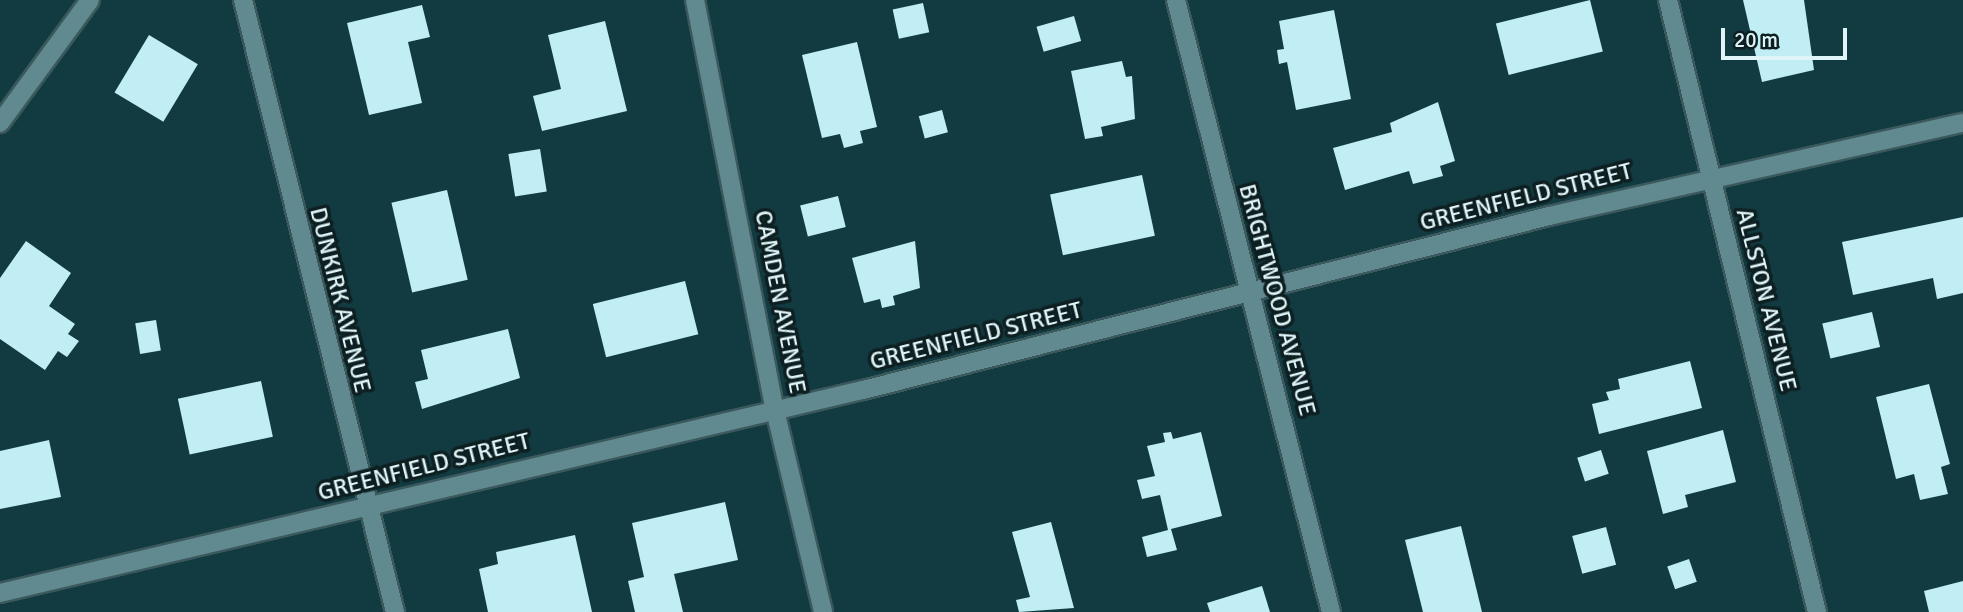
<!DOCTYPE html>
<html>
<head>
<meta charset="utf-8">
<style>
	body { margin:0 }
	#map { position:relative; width:1963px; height:612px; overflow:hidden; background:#113b41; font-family:Signika,sans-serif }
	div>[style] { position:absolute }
	.building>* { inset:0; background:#c1edf4; transform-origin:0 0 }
	.roads { filter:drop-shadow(2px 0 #3b585c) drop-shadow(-2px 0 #3b585c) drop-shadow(0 2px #3b585c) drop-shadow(0 -2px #3b585c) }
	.minor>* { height:18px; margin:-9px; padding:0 9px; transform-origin:9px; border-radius:9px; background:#608a90 }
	span { translate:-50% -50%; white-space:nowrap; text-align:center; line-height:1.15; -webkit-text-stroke:7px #0e1f22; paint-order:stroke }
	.street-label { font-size:24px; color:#dff5f8 }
	.scale { position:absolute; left:1721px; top:28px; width:126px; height:32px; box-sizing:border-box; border:4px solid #dff5f8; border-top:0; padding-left:9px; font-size:21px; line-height:24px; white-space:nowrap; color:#dff5f8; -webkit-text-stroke:5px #0e1f22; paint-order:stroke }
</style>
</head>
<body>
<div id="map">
	<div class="building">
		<i style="left:1590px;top:0;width:53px;height:97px;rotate:76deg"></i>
		<i style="clip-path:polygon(1743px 0,1804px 0,1814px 70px,1762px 82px)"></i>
		<i style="left:923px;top:3px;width:30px;height:31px;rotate:78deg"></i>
		<i style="clip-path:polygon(422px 5px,430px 37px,408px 42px,422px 103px,369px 115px,347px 23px)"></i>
		<i style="clip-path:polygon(1334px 10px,1351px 99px,1296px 110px,1287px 62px,1279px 64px,1277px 50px,1284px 49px,1279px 21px)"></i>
		<i style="left:1074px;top:16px;width:26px;height:39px;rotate:74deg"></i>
		<i style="clip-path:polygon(605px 21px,627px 111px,542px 131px,533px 96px,561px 89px,548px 35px)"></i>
		<i style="left:149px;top:35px;width:57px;height:67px;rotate:31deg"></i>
		<i style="clip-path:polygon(857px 42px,877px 127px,860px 131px,863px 143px,844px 148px,840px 134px,822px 138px,802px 55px)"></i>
		<i style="clip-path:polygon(1122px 61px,1126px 77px,1132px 76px,1135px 119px,1101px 127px,1103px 136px,1085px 139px,1071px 71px)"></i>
		<i style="clip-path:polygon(1438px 102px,1455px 161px,1440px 166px,1443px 176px,1413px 184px,1409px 171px,1345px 190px,1333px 148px,1392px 132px,1390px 123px)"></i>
		<i style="left:942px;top:110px;width:23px;height:24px;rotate:75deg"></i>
		<i style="left:540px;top:149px;width:43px;height:32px;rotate:81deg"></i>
		<i style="left:1142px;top:175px;width:62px;height:94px;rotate:78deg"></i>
		<i style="left:447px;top:190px;width:92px;height:57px;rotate:77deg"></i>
		<i style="left:838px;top:196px;width:32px;height:39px;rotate:76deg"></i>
		<i style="clip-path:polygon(1963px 217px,1963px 293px,1937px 299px,1933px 278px,1853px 295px,1842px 242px)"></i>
		<i style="clip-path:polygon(26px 241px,71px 273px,49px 306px,75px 324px,68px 334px,79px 341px,67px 357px,58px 351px,45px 370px,0 339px,0 278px)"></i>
		<i style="clip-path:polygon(915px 241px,920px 288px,893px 296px,895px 305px,882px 308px,880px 299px,864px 303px,852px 258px)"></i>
		<i style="left:685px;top:281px;width:55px;height:95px;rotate:76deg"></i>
		<i style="left:1872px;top:312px;width:36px;height:51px;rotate:77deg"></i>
		<i style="left:156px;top:320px;width:31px;height:21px;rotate:81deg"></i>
		<i style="clip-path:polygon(508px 329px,520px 378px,422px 409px,415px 382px,428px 379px,421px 350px)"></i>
		<i style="clip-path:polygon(1690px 361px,1702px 408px,1599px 434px,1592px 404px,1609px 400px,1606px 392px,1620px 389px,1618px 379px)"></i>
		<i style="left:261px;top:381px;width:57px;height:85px;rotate:78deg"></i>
		<i style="clip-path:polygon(1929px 384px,1950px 464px,1941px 467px,1948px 494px,1920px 500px,1914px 474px,1896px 479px,1876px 397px)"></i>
		<i style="clip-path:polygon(1723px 430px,1736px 482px,1685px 495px,1688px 507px,1663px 514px,1647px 451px)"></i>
		<i style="clip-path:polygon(1171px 432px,1173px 439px,1201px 432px,1222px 516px,1171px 529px,1177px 550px,1147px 557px,1142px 537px,1168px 530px,1160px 495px,1142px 499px,1137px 480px,1155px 476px,1147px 446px,1165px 442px,1163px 433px)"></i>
		<i style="clip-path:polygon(49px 440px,61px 497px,0 509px,0 451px)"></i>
		<i style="left:1601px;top:450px;width:25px;height:25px;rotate:72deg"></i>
		<i style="clip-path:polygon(725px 502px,738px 560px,674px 574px,683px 612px,635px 612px,628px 581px,644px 577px,632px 523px)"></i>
		<i style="clip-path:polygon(1051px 522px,1074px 608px,1019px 612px,1016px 600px,1030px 597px,1012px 532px)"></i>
		<i style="clip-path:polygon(1461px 526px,1482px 612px,1423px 612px,1405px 540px)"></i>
		<i style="left:1606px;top:527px;width:39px;height:35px;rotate:75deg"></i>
		<i style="clip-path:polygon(575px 535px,592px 612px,488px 612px,479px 569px,498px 564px,496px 552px)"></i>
		<i style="left:1689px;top:559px;width:24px;height:23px;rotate:71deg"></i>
		<i style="clip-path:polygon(1963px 581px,1963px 612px,1929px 612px,1924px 591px)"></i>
		<i style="clip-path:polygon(1262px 586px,1270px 612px,1210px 612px,1207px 603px)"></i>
	</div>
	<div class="roads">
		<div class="minor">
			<i style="left:243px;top:0;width:631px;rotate:76.05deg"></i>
			<i style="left:695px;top:0;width:418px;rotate:79deg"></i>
			<i style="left:775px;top:410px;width:208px;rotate:76.6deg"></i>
			<i style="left:1176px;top:0;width:631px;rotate:75.79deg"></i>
			<i style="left:1668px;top:0;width:630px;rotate:76.32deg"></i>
			<i style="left:0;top:123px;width:152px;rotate:-53.8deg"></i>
			<i style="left:0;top:593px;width:887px;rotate:-13.24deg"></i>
			<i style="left:863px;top:390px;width:708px;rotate:-14.23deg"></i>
			<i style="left:1549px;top:216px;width:424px;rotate:-12.7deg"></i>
		</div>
	</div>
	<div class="street-label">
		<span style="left:1526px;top:197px;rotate:-14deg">GREENFIELD STREET</span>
		<span style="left:340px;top:300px;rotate:76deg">DUNKIRK AVENUE</span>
		<span style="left:1277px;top:300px;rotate:75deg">BRIGHTWOOD AVENUE</span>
		<span style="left:1766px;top:300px;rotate:76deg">ALLSTON AVENUE</span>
		<span style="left:780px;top:302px;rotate:79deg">CAMDEN AVENUE</span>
		<span style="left:976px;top:336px;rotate:-14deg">GREENFIELD STREET</span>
		<span style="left:424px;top:467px;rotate:-14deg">GREENFIELD STREET</span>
	</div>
	<div class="scale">20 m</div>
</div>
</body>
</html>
